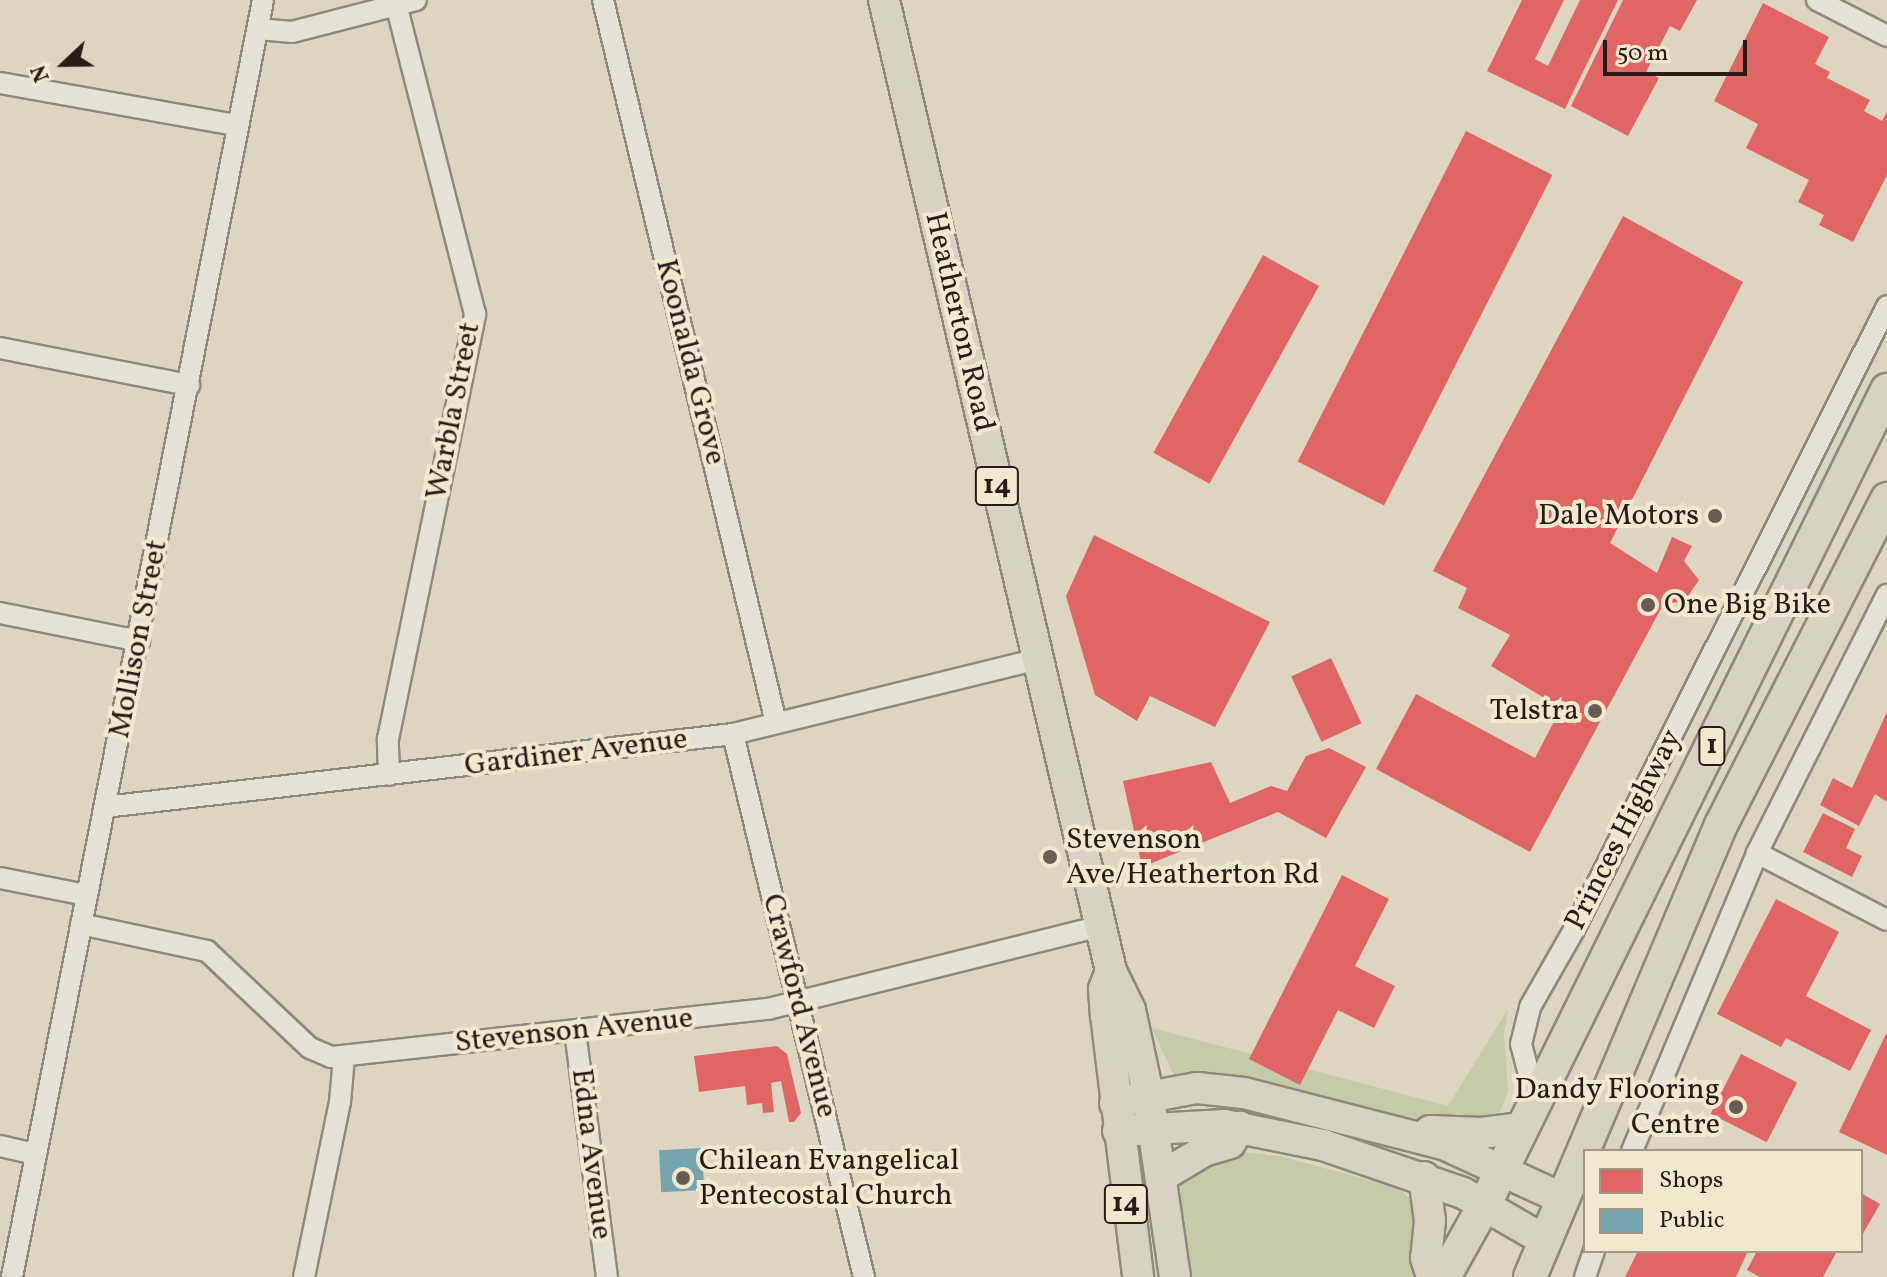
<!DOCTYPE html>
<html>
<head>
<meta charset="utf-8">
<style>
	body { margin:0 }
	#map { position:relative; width:1887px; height:1277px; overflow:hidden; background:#ddd5c1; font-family:Vollkorn,serif }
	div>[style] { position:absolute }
	.green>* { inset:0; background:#c5caa7 }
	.shops>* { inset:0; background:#e06666; transform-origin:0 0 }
	.public>* { inset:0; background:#76a5af; transform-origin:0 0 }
	.roads { filter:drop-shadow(2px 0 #8f897d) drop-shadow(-2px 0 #8f897d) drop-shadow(0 2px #8f897d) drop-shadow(0 -2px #8f897d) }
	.minor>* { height:20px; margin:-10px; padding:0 10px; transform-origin:10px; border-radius:10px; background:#e5e1d6 }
	.primary>* { height:30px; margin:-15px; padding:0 15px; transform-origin:15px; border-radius:15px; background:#d9d1c1 }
	.trunk>* { height:32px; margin:-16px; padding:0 16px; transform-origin:16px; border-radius:16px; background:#d9d1c1 }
	.dots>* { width:22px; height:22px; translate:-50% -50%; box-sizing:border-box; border:4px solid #f1e8cf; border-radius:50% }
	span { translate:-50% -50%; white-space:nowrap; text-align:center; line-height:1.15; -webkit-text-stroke:8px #f1e8cf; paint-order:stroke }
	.shield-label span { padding:2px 6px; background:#f1e8cf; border:2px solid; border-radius:6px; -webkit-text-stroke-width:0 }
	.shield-label { font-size:28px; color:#281c16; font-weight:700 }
	.street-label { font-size:30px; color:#281c16 }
	.poi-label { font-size:30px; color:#281c16 }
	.right { translate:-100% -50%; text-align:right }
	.left { translate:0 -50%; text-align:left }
	.legend { position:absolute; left:1583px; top:1149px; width:280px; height:104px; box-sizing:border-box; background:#f1e8cf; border:2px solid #a19685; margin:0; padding:10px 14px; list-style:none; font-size:24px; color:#281c16 }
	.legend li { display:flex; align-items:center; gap:16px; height:40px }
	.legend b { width:40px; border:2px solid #a19685 }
	.north { position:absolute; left:24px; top:24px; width:80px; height:80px; -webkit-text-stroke:6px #f1e8cf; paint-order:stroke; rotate:248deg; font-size:22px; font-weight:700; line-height:32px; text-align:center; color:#281c16 }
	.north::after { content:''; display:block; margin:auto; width:28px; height:36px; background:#281c16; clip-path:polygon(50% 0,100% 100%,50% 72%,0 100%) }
	.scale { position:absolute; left:1603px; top:40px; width:144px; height:36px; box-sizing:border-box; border:4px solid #281c16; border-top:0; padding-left:10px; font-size:24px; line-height:28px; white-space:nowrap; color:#281c16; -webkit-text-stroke:6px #f1e8cf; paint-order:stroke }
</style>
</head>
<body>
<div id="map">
	<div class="green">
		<i style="clip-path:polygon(1508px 1009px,1504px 1035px,1508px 1092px,1500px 1111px,1476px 1126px,1409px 1119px,1174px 1076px,1152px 1028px,1448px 1106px)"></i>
		<i style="clip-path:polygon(1236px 1151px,1279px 1156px,1399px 1188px,1417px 1206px,1419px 1253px,1412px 1277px,1187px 1277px,1176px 1205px,1179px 1187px,1184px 1177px)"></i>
	</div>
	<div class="shops">
		<i style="clip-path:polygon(1522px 0,1564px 0,1535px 59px,1548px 66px,1580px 0,1618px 0,1565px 109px,1487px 71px)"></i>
		<i style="clip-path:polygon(1623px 0,1697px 0,1680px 31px,1670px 26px,1646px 72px,1659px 78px,1628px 136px,1571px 106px)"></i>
		<i style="clip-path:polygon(1763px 3px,1829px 37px,1815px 64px,1830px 72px,1827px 78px,1870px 100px,1864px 111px,1882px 121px,1887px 112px,1887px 175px,1853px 242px,1819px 225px,1824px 215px,1798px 202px,1809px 180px,1746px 148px,1758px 124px,1714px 101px)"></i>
		<i style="left:1466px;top:131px;width:97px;height:371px;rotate:27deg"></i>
		<i style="clip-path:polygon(1623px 216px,1743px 282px,1610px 543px,1657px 573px,1672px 537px,1692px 546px,1684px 561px,1699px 580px,1684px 602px,1664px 603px,1530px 852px,1376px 769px,1416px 694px,1535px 758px,1561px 708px,1491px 666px,1510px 635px,1458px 608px,1467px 588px,1433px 571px)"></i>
		<i style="left:1263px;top:255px;width:64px;height:226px;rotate:29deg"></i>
		<i style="clip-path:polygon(1094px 535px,1270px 622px,1215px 727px,1150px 696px,1137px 721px,1095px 695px,1066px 596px)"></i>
		<i style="left:1331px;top:658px;width:72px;height:44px;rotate:65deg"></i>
		<i style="clip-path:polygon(1887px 712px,1887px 802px,1875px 794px,1859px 826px,1820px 805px,1833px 778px,1852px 788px)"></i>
		<i style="clip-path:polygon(1329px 748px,1366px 767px,1326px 838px,1278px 812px,1142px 867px,1123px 781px,1211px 762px,1230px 803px,1271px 786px,1287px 791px,1306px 756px)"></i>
		<i style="clip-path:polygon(1823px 813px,1855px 829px,1846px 848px,1862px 856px,1852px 877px,1803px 852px)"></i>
		<i style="clip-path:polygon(1342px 875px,1389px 899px,1355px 966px,1395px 986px,1374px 1028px,1338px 1010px,1300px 1085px,1249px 1059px)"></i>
		<i style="clip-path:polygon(1776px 899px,1839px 932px,1806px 996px,1871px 1030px,1850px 1071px,1786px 1038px,1781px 1047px,1717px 1014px)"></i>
		<i style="clip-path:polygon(1887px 1032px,1887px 1155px,1839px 1132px)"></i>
		<i style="clip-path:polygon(777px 1046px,787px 1054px,801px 1113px,794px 1122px,789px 1122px,781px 1081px,771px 1083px,774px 1112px,763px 1113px,762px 1103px,747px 1105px,745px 1086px,699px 1092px,694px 1056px)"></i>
		<i style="left:1741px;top:1054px;width:63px;height:67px;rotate:27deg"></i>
		<i style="clip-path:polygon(1861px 1193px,1880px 1204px,1861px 1237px)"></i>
		<i style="clip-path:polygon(1638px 1251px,1748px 1251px,1736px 1277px,1625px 1277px)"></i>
		<i style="clip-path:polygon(1757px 1251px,1837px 1251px,1823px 1277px,1760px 1277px,1747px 1270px)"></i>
	</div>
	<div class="public">
		<i style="left:702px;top:1148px;width:42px;height:43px;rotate:87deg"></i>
	</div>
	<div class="roads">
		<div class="minor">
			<i style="left:603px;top:0;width:743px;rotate:76.54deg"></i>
			<i style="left:1817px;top:0;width:79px;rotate:27.2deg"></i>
			<i style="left:258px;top:29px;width:34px;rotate:5deg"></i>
			<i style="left:292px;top:32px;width:128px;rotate:-14.5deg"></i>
			<i style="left:0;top:83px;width:240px;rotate:10.1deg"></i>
			<i style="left:0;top:348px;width:193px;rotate:11.1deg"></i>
			<i style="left:0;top:613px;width:142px;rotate:11.4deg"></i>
			<i style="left:733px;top:734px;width:559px;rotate:76.44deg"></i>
			<i style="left:389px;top:775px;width:36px;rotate:-92deg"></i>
			<i style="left:388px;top:739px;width:434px;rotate:-78.4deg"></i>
			<i style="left:475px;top:314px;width:319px;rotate:-104.3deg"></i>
			<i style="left:105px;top:807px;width:632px;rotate:-6.63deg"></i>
			<i style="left:733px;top:734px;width:315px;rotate:-13.8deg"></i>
			<i style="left:1757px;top:853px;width:146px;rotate:27.3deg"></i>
			<i style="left:0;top:878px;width:88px;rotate:11.2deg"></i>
			<i style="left:81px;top:924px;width:129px;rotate:12.1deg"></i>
			<i style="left:207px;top:951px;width:141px;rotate:43.3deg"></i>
			<i style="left:310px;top:1048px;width:23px;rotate:23deg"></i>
			<i style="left:331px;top:1057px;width:440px;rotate:-6.3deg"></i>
			<i style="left:768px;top:1009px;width:343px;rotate:-14deg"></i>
			<i style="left:575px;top:1031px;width:248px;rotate:82.6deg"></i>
			<i style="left:1536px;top:1101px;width:59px;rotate:-104.7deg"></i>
			<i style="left:1521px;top:1044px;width:38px;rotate:-76deg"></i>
			<i style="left:1530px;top:1007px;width:89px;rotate:-60.3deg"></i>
			<i style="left:1574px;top:930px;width:698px;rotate:-63.36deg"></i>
			<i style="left:0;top:1146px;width:37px;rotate:13deg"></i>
			<i style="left:1632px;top:1151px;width:323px;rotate:-67.2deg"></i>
			<i style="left:1757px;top:853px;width:289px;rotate:-63.3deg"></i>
			<i style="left:12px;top:1277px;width:1301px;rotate:-78.88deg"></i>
			<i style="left:304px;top:1277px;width:179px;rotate:-78.4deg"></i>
			<i style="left:340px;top:1102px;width:45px;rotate:-84.9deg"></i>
			<i style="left:1585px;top:1277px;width:28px;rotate:-71deg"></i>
		</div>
		<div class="primary">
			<i style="left:884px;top:0;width:997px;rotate:76.84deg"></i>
			<i style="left:1111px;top:971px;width:43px;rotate:64deg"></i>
			<i style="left:1130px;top:1010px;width:91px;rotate:77.9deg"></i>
			<i style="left:1149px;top:1099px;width:180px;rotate:81.7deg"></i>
			<i style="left:1111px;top:971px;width:19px;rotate:111deg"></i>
			<i style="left:1104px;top:989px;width:26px;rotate:86deg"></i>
			<i style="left:1106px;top:1015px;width:264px;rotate:83deg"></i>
			<i style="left:1115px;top:1103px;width:83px;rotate:-10.4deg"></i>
			<i style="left:1197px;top:1088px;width:47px;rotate:6.1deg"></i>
			<i style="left:1244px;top:1093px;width:209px;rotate:14.4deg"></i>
			<i style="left:1446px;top:1145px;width:127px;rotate:24.7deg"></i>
			<i style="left:1118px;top:1131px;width:106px;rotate:-3.2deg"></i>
			<i style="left:1224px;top:1125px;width:101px;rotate:11.4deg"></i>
			<i style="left:1323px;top:1145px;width:148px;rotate:18.9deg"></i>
			<i style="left:1463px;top:1193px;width:94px;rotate:30.1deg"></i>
			<i style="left:1430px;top:1131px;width:51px;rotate:2.2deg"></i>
			<i style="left:1481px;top:1133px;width:41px;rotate:-7deg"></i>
			<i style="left:1162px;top:1176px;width:49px;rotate:-30.8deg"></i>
			<i style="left:1204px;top:1151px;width:27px;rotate:-17deg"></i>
			<i style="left:1230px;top:1143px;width:19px;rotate:-58deg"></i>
			<i style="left:1424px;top:1177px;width:44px;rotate:82.2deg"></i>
			<i style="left:1430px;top:1221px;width:37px;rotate:96deg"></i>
			<i style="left:1426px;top:1258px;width:20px;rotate:72deg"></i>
		</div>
		<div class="trunk">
			<i style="left:1444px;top:1277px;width:84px;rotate:-60.7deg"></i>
			<i style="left:1485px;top:1204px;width:908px;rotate:-63.72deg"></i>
			<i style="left:1530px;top:1277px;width:491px;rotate:-67.1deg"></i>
			<i style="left:1721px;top:825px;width:366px;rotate:-63deg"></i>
		</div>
	</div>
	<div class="dots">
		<i style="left:1715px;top:516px;background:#675d52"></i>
		<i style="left:1648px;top:605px;background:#675d52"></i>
		<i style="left:1595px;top:711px;background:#675d52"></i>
		<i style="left:1050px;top:857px;background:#675d52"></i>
		<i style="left:1736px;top:1107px;background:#675d52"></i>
		<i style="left:683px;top:1178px;background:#675d52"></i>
	</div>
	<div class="shield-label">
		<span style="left:997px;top:486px">14</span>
		<span style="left:1712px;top:746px">1</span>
		<span style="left:1126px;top:1204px">14</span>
	</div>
	<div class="street-label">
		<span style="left:959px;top:322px;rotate:77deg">Heatherton Road</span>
		<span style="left:690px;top:362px;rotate:76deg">Koonalda Grove</span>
		<span style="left:454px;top:411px;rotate:-79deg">Warbla Street</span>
		<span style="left:139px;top:639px;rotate:-79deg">Mollison Street</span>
		<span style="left:576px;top:753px;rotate:-7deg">Gardiner Avenue</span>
		<span style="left:1624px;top:830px;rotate:-63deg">Princes Highway</span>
		<span style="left:799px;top:1006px;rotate:76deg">Crawford Avenue</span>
		<span style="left:574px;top:1031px;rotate:-6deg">Stevenson Avenue</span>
		<span style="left:591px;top:1154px;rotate:83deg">Edna Avenue</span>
	</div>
	<div class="poi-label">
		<span class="right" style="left:1699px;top:516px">Dale Motors</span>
		<span class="left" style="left:1664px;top:605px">One Big Bike</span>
		<span class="right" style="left:1579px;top:711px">Telstra</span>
		<span class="left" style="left:1066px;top:857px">Stevenson<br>Ave/Heatherton Rd</span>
		<span class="right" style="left:1720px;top:1107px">Dandy Flooring<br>Centre</span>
		<span class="left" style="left:699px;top:1178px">Chilean Evangelical<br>Pentecostal Church</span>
	</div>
	<ul class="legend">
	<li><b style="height:22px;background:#e06666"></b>Shops</li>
	<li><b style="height:22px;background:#76a5af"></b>Public</li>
	</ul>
	<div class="north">N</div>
	<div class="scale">50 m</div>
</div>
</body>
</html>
